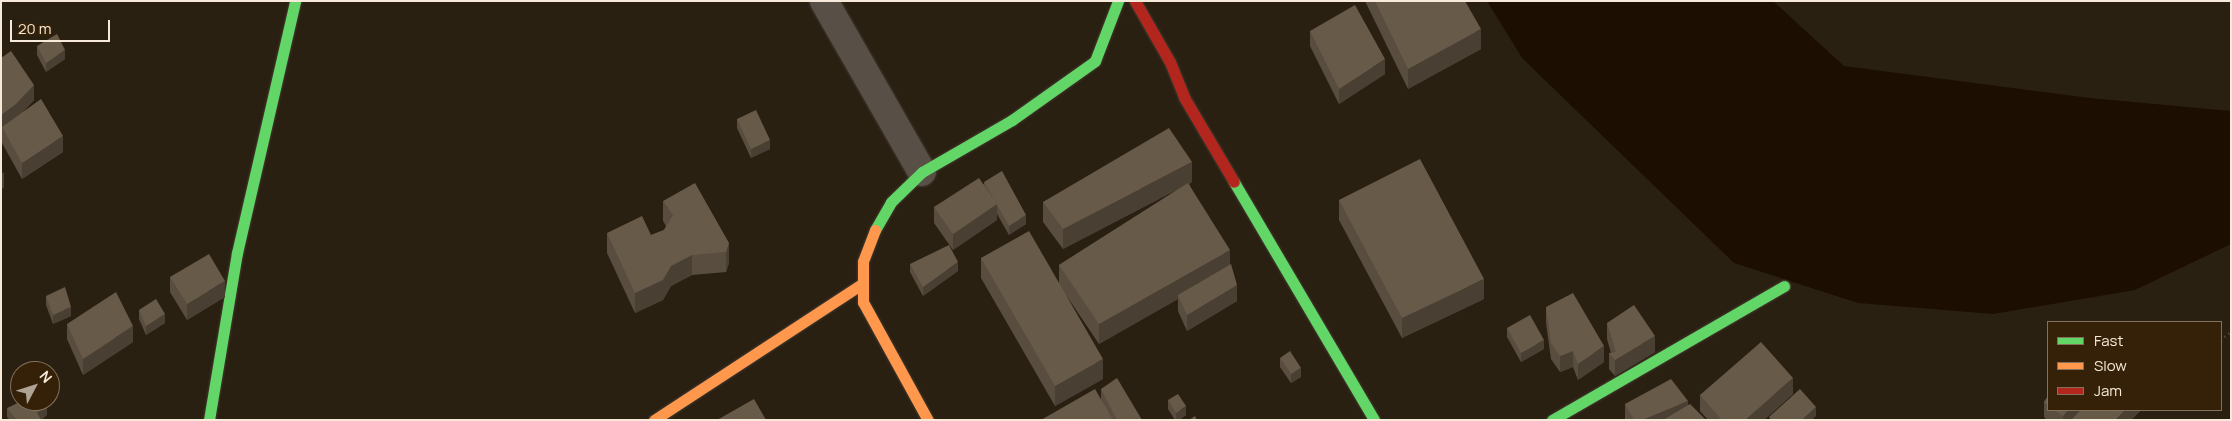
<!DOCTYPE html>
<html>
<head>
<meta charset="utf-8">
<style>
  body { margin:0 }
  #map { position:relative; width:2232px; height:421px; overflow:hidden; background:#2a2012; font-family:Manrope,sans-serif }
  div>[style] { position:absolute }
  .water>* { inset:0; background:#1c0f02 }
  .path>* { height:3px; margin-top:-1.5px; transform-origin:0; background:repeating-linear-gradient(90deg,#5d564c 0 1px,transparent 0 5px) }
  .roads { filter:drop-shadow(0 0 1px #433b31) drop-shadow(0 0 1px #433b31) }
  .street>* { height:28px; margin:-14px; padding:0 14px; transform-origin:14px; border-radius:14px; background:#585047 }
  .fast>* { height:11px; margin:-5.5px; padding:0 5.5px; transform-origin:5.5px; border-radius:5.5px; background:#63d668 }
  .slow>* { height:11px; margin:-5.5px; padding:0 5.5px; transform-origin:5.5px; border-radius:5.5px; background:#ff974d }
  .jam>* { height:11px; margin:-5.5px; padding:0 5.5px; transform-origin:5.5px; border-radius:5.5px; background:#b3261e }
  .wall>* { inset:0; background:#594d3f }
  .shaded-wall>* { inset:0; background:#493f33 }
  .building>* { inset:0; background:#685a49 }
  span { translate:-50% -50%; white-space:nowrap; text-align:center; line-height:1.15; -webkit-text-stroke:5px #352107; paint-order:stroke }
  .frame { position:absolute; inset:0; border:2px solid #f7eadb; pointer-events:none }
  .legend { position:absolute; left:2047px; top:321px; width:175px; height:90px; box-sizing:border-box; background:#352107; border:1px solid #83715c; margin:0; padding:6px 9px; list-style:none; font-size:15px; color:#f7eadb }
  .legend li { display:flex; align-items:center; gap:10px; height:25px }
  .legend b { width:25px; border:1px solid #83715c }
  .north { position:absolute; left:10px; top:361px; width:50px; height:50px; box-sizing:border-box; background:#352107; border:1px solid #83715c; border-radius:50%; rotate:50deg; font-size:14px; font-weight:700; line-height:20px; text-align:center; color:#f7eadb }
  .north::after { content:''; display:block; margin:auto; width:18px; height:22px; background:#afa395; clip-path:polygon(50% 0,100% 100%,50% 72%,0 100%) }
  .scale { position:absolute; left:10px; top:20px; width:100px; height:22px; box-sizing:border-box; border:2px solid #f7eadb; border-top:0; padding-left:6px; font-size:15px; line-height:18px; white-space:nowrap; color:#f7eadb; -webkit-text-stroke:4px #352107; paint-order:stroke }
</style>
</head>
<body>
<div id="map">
  <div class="water">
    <i style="clip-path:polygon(1487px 1px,1773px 1px,1844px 66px,2090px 98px,2231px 111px,2231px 244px,2135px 290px,1993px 314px,1858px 303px,1734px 263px,1522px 58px)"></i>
  </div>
  <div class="path">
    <i style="left:2221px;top:340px;width:13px;rotate:-39deg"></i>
  </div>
  <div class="roads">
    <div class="street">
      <i style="left:824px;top:1px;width:197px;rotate:60.2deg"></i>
    </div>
    <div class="fast">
      <i style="left:1234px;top:182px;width:276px;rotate:59.5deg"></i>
      <i style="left:875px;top:230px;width:32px;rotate:-60deg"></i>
      <i style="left:891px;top:202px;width:43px;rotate:-44.1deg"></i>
      <i style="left:922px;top:172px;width:104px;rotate:-30deg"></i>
      <i style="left:1012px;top:120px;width:102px;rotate:-35.4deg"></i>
      <i style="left:1095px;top:61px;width:64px;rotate:-69deg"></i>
      <i style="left:209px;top:420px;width:169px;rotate:-80.5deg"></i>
      <i style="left:237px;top:253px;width:259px;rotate:-77deg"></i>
      <i style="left:1552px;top:420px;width:268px;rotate:-30deg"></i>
    </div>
    <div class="slow">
      <i style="left:875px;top:230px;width:34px;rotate:111deg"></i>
      <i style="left:863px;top:262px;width:40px;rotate:90deg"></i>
      <i style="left:863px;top:302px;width:135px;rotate:61.2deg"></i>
      <i style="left:654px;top:420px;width:249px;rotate:-33.2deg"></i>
    </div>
    <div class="jam">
      <i style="left:1135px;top:1px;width:70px;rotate:60.2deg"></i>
      <i style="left:1170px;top:62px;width:40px;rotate:68deg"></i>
      <i style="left:1185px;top:99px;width:96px;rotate:59.4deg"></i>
    </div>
  </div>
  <div class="wall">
    <i style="clip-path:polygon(1365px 1px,1465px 1px,1481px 49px,1408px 89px)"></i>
    <i style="clip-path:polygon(1310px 31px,1385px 74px,1339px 104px,1310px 46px)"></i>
    <i style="clip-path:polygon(37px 46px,65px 59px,46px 72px,37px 55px)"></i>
    <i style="clip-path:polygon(1px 58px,34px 100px,23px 112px,63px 152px,22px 179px,2px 143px)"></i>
    <i style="clip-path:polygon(737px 119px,770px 149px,751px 158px,737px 128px)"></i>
    <i style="clip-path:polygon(984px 182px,1026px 224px,1009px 235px,997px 214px,997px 220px,953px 250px,934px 223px,934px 207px,984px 184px)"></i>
    <i style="clip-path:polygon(1192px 182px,1189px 184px,1230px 265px,1237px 301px,1187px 331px,1178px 311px,1178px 299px,1099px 344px,1066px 295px,1103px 379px,1055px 406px,981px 278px,981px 258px,1059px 283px,1059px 265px,1180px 188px,1063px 249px,1043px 222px,1043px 202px)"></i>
    <i style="clip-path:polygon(1339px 200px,1484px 299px,1402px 338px,1339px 220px)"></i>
    <i style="clip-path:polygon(663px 201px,729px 243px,729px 263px,726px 272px,692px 275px,671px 286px,663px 300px,635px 313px,607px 253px,607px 233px,651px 235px,664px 230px,666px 226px,663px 221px)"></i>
    <i style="clip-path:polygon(910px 264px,958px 271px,923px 296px,910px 272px)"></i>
    <i style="clip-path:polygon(170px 277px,225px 297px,187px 320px,170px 292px)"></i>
    <i style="clip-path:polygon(46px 296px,71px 316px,53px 324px,46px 305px)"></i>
    <i style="clip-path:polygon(1546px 307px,1604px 362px,1578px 380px,1573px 367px,1560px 372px,1551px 359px,1546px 323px)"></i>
    <i style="clip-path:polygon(139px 310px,165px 323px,146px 335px,139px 319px)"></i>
    <i style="clip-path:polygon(1607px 323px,1655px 352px,1615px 376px,1609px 369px,1609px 353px,1611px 353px,1607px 339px)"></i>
    <i style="clip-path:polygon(67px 324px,133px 342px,83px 375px,67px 339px)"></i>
    <i style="clip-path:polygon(1507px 328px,1544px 349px,1521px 362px,1507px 337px)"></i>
    <i style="clip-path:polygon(1280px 358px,1301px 377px,1291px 383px,1280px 367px)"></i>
    <i style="clip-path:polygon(1101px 389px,1142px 420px,1041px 420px,1101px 399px)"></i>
    <i style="clip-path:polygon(1793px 394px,1764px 420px,1708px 420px,1700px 411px,1700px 395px)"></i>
    <i style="clip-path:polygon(2048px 396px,2048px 410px,2141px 410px,2131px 420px,2047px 420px,2044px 417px,2044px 402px)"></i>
    <i style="clip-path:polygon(1168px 400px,1186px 415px,1179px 420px,1175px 420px,1168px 409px)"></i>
    <i style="clip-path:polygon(1625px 404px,1688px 405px,1706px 420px,1625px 420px)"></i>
    <i style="clip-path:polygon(7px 408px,47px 415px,41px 420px,10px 420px,7px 417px)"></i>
  </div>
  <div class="shaded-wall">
    <i style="clip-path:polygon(1481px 29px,1481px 49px,1408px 89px,1408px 69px)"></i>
    <i style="clip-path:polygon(65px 50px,65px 59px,46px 72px,46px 63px)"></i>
    <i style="clip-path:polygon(1385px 59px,1385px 74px,1339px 104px,1339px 89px)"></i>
    <i style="clip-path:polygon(34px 85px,34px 100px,16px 119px,2px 127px,1px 131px,1px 115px)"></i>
    <i style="clip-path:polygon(63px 136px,63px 152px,22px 179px,22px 163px)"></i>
    <i style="clip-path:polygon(770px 140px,770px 149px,751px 158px,751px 149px)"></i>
    <i style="clip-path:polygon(1192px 162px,1192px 182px,1063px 249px,1063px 229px)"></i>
    <i style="clip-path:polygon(4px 172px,4px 188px,1px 189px,1px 174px)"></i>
    <i style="clip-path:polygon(997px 204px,997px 220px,953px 250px,953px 234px)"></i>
    <i style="clip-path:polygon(1026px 215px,1026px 224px,1009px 235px,1009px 226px)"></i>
    <i style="clip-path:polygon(729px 243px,729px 263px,726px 272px,726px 252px)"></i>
    <i style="clip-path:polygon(1230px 250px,1230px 270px,1178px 295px,1178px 299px,1099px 344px,1099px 324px)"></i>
    <i style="clip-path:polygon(692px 255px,692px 275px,671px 286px,663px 300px,635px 313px,635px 293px,671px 266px)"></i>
    <i style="clip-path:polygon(958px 262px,958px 271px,923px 296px,923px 287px)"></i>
    <i style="clip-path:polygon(1484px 279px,1484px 299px,1402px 338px,1402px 318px)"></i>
    <i style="clip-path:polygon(225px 281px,225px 297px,187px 320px,187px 304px)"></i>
    <i style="clip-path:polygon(1237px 285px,1237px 301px,1187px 331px,1187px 315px)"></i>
    <i style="clip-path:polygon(71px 307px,71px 316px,53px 324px,53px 315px)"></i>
    <i style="clip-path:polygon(165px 314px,165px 323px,146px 335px,146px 326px)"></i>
    <i style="clip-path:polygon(133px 326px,133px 342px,83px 375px,83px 359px)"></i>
    <i style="clip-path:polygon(1655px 336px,1655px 352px,1615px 376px,1615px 360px)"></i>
    <i style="clip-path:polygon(1544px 340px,1544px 349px,1521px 362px,1521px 353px)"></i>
    <i style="clip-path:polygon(1604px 346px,1604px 362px,1578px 380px,1578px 364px)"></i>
    <i style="clip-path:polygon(1573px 351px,1573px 367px,1560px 372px,1560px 356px)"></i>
    <i style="clip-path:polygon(1103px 359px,1103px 379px,1055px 406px,1055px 386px)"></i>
    <i style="clip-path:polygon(1301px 368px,1301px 377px,1291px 383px,1291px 374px)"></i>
    <i style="clip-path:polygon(1793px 378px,1793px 394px,1764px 420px,1745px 420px)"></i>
    <i style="clip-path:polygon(1688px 401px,1688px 417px,1680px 420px,1642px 420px)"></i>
    <i style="clip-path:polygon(47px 406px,47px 415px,41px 420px,37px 413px)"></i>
    <i style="clip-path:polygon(1186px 406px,1186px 415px,1179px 420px,1176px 420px,1176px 413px)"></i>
    <i style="clip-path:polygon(1816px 407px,1816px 416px,1812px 420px,1802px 420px)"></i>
    <i style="clip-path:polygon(2068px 410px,2080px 410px,2072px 420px,2063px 420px,2063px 416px)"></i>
    <i style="clip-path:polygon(2125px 410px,2141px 410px,2131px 420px,2115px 420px)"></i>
  </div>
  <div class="building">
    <i style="clip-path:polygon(1375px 1px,1465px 1px,1481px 29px,1408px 69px)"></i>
    <i style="clip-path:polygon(1355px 5px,1385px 59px,1339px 89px,1310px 31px)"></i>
    <i style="clip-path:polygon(57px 34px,65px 50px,46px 63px,37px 46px)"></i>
    <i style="clip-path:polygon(11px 51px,34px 85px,16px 104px,1px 115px,1px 58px)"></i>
    <i style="clip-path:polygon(41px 99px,63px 136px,22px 163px,2px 127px)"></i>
    <i style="clip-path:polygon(756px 110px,770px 140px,751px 149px,737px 119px)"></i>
    <i style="clip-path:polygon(1169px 128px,1192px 162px,1063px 229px,1043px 202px)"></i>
    <i style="clip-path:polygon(1420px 159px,1484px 279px,1402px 318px,1339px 200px)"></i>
    <i style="clip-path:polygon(1002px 171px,1026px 215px,1009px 226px,984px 182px)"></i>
    <i style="clip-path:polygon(979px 178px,997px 204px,953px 234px,934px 207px)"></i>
    <i style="clip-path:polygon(695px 183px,729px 243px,726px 252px,692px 255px,671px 266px,663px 280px,635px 293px,607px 233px,642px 216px,651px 235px,664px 230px,673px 215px,663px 201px)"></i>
    <i style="clip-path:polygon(1188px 183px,1230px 250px,1099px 324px,1059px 265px)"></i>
    <i style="clip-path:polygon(1029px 231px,1103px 359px,1055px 386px,981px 258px)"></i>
    <i style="clip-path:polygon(949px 245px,958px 262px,923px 287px,910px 264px)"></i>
    <i style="clip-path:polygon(209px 254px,225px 281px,187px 304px,170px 277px)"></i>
    <i style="clip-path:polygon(1231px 264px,1237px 285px,1187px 315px,1178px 295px)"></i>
    <i style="clip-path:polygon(65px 287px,71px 307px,53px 315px,46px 296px)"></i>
    <i style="clip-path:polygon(116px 292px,133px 326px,83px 359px,67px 324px)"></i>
    <i style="clip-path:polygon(1573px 293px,1604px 346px,1578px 364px,1573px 351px,1560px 356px,1551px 343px,1546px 307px)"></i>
    <i style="clip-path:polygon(156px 299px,165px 314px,146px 326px,139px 310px)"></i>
    <i style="clip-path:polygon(1634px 305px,1655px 336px,1615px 360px,1609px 353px,1616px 352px,1607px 323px)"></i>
    <i style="clip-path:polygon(1530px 315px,1544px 340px,1521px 353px,1507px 328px)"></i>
    <i style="clip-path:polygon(1761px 342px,1793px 378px,1745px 420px,1722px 420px,1700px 395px)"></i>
    <i style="clip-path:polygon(1290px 351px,1301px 368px,1291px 374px,1280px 358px)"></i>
    <i style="clip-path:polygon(1117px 378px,1142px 420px,1117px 420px,1101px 389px)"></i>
    <i style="clip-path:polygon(1671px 379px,1688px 401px,1642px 420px,1634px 420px,1625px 404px)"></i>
    <i style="clip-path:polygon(1095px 389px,1113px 420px,1041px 420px)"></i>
    <i style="clip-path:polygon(1800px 389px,1816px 407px,1802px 420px,1771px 420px,1769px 417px)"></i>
    <i style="clip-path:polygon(1178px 394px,1186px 406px,1176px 413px,1168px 400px)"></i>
    <i style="clip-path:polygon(2048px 396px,2048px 405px,2044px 402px)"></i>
    <i style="clip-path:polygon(754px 399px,766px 420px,717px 420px)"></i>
    <i style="clip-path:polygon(22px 401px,43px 401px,47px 406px,37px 413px,41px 420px,17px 420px,7px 408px)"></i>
    <i style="clip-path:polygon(1690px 404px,1706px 420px,1663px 420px)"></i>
    <i style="clip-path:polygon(2054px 410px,2068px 410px,2063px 416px)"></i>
    <i style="clip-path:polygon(2081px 410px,2125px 410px,2115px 420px,2071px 420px)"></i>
    <i style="clip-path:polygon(1195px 416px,1197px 420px,1189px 420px)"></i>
  </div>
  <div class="frame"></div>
  <ul class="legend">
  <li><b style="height:6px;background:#63d668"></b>Fast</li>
  <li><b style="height:6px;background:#ff974d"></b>Slow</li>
  <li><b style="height:6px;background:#b3261e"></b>Jam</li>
  </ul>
  <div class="north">N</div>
  <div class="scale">20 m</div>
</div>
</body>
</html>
